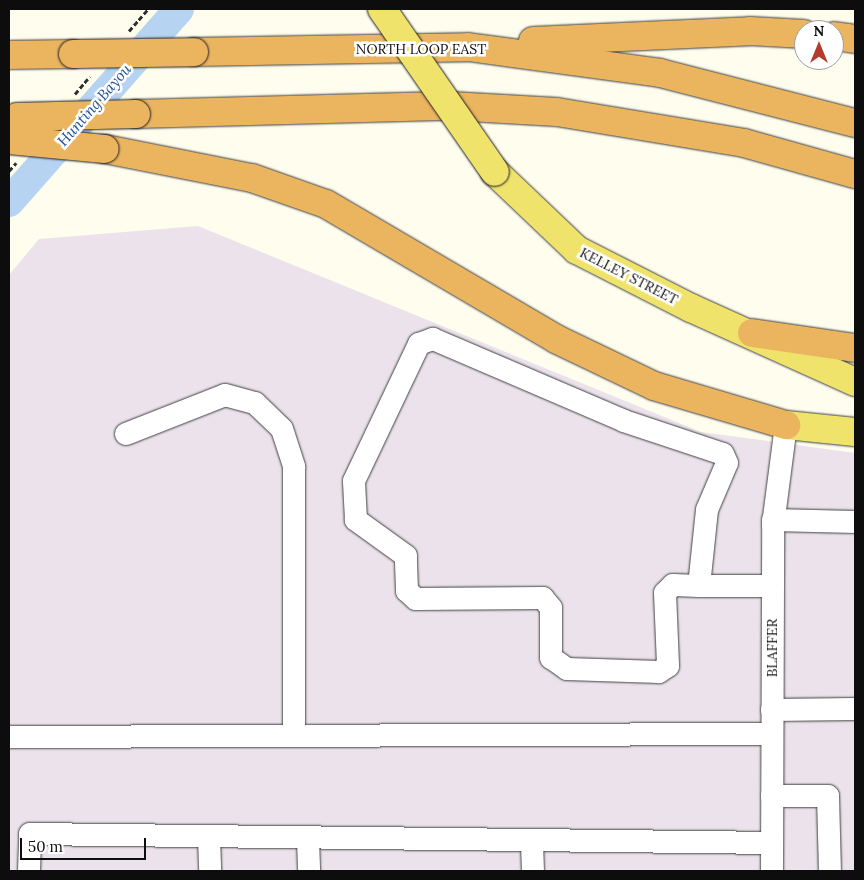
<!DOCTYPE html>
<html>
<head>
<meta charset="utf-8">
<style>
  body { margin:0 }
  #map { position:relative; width:864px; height:880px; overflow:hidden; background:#fefdee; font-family:Lora,serif }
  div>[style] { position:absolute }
  .industrial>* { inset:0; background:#ebe2eb }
  .river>* { height:30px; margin:-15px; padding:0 15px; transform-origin:15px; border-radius:15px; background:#b6d3f2 }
  .path>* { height:3px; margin-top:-1.5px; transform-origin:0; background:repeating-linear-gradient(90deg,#2f2f2f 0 5px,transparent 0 7.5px) }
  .roads { filter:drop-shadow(0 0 1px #404040) drop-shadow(0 0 1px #404040) }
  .minor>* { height:22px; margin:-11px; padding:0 11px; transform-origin:11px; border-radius:11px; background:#fff }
  .major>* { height:28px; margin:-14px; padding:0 14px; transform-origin:14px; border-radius:14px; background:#f0e36c }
  .highway>* { height:28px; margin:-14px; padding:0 14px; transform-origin:14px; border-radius:14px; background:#ebb45f }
  .bridges { filter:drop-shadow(0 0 1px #1e1e1e) drop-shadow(0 0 1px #1e1e1e) }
  .major-bridge>* { height:28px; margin:-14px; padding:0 14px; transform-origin:14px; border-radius:14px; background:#f0e36c }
  .highway-bridge>* { height:28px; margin:-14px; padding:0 14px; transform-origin:14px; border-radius:14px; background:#ebb45f }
  span { translate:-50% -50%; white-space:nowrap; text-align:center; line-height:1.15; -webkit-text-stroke:5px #fff; paint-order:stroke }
  .street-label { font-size:14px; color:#0d0d0d }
  .water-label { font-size:15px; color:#1e5097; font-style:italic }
  .frame { position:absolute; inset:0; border:10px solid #0d0d0d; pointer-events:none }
  .north { position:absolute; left:794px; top:20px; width:50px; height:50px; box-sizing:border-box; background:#fff; border:1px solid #9e9e9e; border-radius:50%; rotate:0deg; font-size:14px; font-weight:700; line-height:20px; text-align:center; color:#0d0d0d }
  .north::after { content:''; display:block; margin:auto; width:18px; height:22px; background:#b43b2e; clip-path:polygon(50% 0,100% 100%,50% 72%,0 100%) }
  .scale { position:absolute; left:20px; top:838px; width:126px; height:22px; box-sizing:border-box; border:2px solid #0d0d0d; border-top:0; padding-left:6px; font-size:15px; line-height:18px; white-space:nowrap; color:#0d0d0d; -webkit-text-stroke:4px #fff; paint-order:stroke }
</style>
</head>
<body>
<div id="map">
  <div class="industrial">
    <i style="clip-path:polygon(198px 226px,701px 432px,855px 453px,855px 871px,9px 871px,9px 275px,39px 239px)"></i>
  </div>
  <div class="river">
    <i style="left:9px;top:202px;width:257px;rotate:-48.6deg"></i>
  </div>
  <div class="path">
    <i style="left:129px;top:31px;width:29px;rotate:-49deg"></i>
    <i style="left:75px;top:94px;width:23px;rotate:-50deg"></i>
    <i style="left:9px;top:171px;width:11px;rotate:-49deg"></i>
  </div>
  <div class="roads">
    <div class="minor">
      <i style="left:126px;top:434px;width:106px;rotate:-21.5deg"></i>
      <i style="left:225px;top:395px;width:31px;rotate:15deg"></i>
      <i style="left:255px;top:403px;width:37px;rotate:44deg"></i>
      <i style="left:282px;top:429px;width:40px;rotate:72deg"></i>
      <i style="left:294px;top:467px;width:269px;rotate:90deg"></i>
      <i style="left:773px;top:520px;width:82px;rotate:1.4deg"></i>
      <i style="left:699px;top:586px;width:26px;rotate:-178deg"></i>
      <i style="left:673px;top:585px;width:11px;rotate:135deg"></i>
      <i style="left:665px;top:593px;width:73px;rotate:87.6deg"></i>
      <i style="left:668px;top:666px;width:11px;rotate:146deg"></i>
      <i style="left:659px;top:672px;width:92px;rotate:-178.1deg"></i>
      <i style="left:567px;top:669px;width:19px;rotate:-145deg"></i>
      <i style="left:551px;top:658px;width:50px;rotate:-90deg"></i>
      <i style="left:551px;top:608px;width:13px;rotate:-129deg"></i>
      <i style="left:543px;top:598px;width:127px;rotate:179.5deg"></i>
      <i style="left:416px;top:599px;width:12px;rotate:-138deg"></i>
      <i style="left:407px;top:591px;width:35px;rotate:-92deg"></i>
      <i style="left:406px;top:556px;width:62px;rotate:-144.2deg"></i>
      <i style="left:356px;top:520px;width:39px;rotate:-93deg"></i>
      <i style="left:354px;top:481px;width:152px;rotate:-64.6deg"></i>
      <i style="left:419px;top:344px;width:15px;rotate:-20deg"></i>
      <i style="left:433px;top:339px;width:208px;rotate:23.2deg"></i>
      <i style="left:624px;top:421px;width:104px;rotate:18.4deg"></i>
      <i style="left:723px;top:454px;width:10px;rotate:66deg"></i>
      <i style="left:727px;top:463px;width:51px;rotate:113.1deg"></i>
      <i style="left:707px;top:510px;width:76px;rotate:96deg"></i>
      <i style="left:699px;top:586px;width:74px"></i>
      <i style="left:772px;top:710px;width:83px;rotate:-0.7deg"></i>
      <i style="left:9px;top:737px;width:763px;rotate:-0.23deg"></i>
      <i style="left:772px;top:796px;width:56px"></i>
      <i style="left:828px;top:796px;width:75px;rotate:88.5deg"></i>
      <i style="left:209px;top:837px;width:34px;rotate:88deg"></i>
      <i style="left:308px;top:839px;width:32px;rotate:88deg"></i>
      <i style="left:532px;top:843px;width:28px;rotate:88deg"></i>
      <i style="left:29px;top:871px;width:37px;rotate:-88deg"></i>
      <i style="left:30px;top:834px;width:742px;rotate:0.69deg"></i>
      <i style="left:772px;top:871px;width:346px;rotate:-89.8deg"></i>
      <i style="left:773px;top:525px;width:101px;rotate:-82.6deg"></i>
    </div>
    <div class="major">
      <i style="left:495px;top:172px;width:113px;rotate:43.6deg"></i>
      <i style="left:577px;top:250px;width:128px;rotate:27deg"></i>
      <i style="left:691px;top:308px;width:180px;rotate:24.3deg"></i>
      <i style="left:786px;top:425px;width:69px;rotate:5.8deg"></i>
    </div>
    <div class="highway">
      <i style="left:834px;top:36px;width:21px;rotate:8deg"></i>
      <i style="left:533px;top:41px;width:217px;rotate:-2.6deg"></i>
      <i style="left:750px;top:31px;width:54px;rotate:3.2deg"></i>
      <i style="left:194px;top:52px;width:274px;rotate:-1deg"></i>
      <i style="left:468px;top:47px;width:194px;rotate:7.7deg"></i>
      <i style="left:660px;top:73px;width:201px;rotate:14.4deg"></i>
      <i style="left:9px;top:55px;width:64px;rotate:-0.9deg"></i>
      <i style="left:136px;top:114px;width:315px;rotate:-1.5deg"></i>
      <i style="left:451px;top:106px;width:106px;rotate:3.2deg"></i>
      <i style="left:557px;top:112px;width:190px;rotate:9.4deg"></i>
      <i style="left:744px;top:143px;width:115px;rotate:15.6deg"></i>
      <i style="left:105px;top:149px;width:150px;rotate:11.2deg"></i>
      <i style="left:252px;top:178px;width:78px;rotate:19.4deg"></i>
      <i style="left:326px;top:204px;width:267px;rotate:30.4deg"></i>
      <i style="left:556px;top:339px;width:109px;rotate:25.6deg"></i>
      <i style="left:654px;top:386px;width:138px;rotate:16.5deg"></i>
      <i style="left:752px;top:333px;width:104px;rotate:8.3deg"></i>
    </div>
  </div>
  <div class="bridges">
    <div class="major-bridge">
      <i style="left:382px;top:9px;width:198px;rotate:55.3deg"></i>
    </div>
    <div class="highway-bridge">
      <i style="left:73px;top:54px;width:121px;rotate:-0.9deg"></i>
      <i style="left:17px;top:117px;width:119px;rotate:-1.4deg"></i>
      <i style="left:9px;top:140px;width:96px;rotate:5.4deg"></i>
    </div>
  </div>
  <div class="street-label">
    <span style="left:421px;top:49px">NORTH LOOP EAST</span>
    <span style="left:629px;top:276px;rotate:27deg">KELLEY STREET</span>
    <span style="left:772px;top:648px;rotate:-90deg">BLAFFER</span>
  </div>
  <div class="water-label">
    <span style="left:94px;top:105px;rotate:-49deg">Hunting Bayou</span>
  </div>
  <div class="frame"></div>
  <div class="north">N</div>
  <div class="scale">50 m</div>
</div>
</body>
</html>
